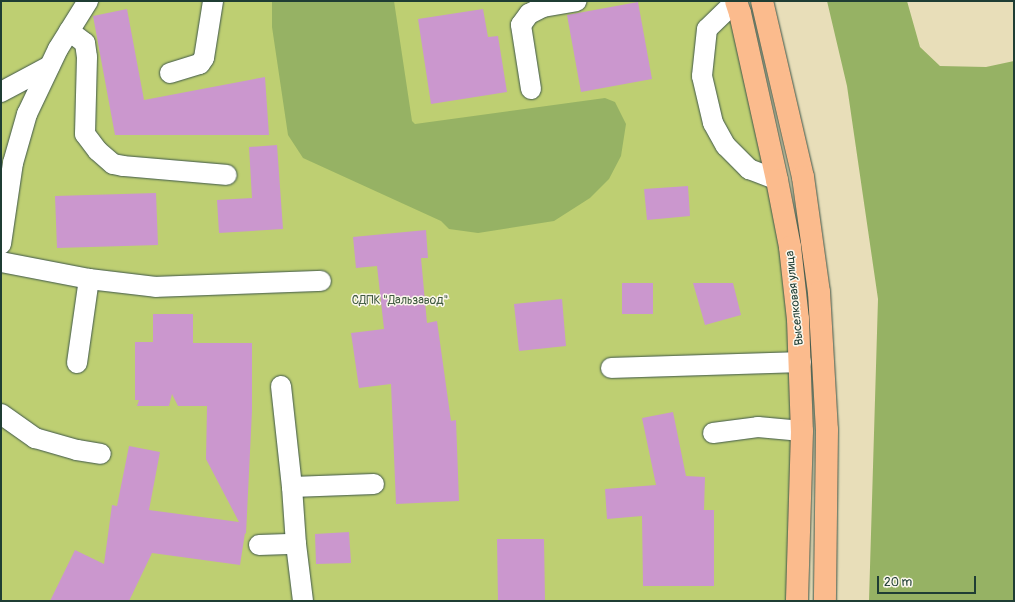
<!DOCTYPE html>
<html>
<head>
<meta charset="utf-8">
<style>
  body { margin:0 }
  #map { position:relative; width:1015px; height:602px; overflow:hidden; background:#e8deb9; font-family:Pangolin,sans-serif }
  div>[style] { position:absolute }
  .green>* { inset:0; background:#becf72 }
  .forest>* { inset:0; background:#96b264 }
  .building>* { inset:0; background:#cb97ce }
  .roads { filter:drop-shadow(0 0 1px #3d5548) drop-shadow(0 0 1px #3d5548) }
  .service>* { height:20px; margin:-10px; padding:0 10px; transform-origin:10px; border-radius:10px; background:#fff }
  .primary>* { height:22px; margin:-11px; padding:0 11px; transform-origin:11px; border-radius:11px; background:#fbbb8d }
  span { translate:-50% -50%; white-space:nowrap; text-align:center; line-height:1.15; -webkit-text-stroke:3px #fbf7ec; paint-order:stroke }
  .street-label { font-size:12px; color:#1f3d34 }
  .park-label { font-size:12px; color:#3f5a40 }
  .frame { position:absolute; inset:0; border:2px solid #1f3d34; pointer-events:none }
  .scale { position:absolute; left:877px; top:576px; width:99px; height:18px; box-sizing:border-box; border:2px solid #1f3d34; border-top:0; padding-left:5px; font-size:12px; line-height:14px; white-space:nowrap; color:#1f3d34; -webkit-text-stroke:3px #fbf7ec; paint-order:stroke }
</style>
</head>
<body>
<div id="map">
  <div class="green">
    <i style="clip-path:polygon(1px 1px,735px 1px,786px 247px,799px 393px,794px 601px,1px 601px)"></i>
  </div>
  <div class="forest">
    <i style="clip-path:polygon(272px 1px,394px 1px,412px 121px,415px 124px,605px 98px,615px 102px,626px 124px,621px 156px,609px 179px,590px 198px,554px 221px,478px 233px,449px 229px,441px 221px,303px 158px,288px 135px,272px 27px)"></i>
    <i style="clip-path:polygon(827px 1px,907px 1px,920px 47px,940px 66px,986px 67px,1014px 61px,1014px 601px,869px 601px,878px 299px,847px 86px)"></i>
  </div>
  <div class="building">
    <i style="clip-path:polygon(638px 2px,652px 79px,581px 92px,567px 15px)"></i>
    <i style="clip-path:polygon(127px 9px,144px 100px,265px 77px,269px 135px,115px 135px,93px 16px)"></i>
    <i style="clip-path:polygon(483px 9px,488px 37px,498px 36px,507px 92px,431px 104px,418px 19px)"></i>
    <i style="clip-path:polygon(277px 145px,283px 229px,219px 233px,217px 200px,252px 198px,249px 147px)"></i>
    <i style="clip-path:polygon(688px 186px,690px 216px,647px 220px,644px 189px)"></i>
    <i style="clip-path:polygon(156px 193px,158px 245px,57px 248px,55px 196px)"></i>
    <i style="clip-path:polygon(426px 230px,428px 258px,421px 258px,427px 323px,437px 321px,451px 421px,456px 420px,459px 501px,396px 504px,391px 384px,359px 388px,351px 333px,384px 329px,377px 266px,356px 268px,353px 237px)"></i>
    <i style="clip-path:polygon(622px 283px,653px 283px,653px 314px,622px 314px)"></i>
    <i style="clip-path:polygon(693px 283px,733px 283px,741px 315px,705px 325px)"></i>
    <i style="clip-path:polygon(562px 299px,566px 346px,519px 351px,514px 304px)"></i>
    <i style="clip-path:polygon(153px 314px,193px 314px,193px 343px,252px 343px,252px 411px,246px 534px,245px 533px,240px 565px,152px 553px,129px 601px,50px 601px,75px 550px,104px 564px,112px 505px,117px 506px,129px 446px,160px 452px,149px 510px,239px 522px,206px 459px,207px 406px,178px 406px,172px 394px,169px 406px,137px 406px,139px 400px,135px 400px,135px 342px,153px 342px)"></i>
    <i style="clip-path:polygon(673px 412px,686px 476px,705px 477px,704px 510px,714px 510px,714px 586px,643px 586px,642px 516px,607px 519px,605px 489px,656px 485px,642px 418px)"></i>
    <i style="clip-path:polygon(349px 532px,351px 563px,316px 564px,315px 534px)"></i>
    <i style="clip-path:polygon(497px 539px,544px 539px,545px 601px,498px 601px)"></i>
  </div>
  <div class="roads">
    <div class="service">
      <i style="left:735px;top:2px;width:39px;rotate:136deg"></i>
      <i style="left:707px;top:29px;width:47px;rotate:96.1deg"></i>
      <i style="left:702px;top:76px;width:48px;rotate:76.8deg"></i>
      <i style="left:713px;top:123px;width:26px;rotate:61deg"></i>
      <i style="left:726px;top:146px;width:33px;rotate:45deg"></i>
      <i style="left:749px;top:169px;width:30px;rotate:21deg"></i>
      <i style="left:69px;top:31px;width:20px;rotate:37deg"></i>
      <i style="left:85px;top:43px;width:14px;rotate:82deg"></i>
      <i style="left:87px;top:57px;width:77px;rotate:91.5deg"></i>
      <i style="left:85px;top:134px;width:21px;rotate:53deg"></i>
      <i style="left:98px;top:151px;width:20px;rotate:41deg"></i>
      <i style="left:113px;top:164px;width:10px;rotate:11deg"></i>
      <i style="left:123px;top:166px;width:104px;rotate:4.9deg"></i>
      <i style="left:170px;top:73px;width:31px;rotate:-17deg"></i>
      <i style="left:200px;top:64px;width:7px;rotate:-56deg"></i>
      <i style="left:204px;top:58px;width:58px;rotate:-81deg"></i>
      <i style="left:531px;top:89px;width:65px;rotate:-98.9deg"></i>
      <i style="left:521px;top:25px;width:14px;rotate:-54deg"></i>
      <i style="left:529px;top:14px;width:16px;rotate:-27deg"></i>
      <i style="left:543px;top:7px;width:34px;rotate:-10deg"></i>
      <i style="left:1px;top:92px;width:55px;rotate:-28deg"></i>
      <i style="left:1px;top:244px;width:82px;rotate:-81.6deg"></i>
      <i style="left:13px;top:163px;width:51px;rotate:-74.1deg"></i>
      <i style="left:27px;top:114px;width:72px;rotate:-64.5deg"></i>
      <i style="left:58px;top:49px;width:57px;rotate:-58deg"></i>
      <i style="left:1px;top:262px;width:90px;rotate:10.9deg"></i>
      <i style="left:89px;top:279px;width:67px;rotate:6.8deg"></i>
      <i style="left:156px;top:287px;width:165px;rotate:-2.1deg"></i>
      <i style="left:77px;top:363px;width:85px;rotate:-81.9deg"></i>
      <i style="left:611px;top:368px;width:190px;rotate:-1.8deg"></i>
      <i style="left:281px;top:386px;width:102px;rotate:83.8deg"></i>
      <i style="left:292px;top:487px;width:57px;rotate:86deg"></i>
      <i style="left:296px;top:544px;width:57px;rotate:83deg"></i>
      <i style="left:1px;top:414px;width:42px;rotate:35.2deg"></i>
      <i style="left:35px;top:438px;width:44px;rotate:15.9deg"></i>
      <i style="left:77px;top:450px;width:24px;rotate:9deg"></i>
      <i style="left:713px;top:433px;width:45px;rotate:-7.6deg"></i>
      <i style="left:758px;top:427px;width:44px;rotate:5.2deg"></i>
      <i style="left:292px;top:487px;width:82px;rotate:-2.1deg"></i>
      <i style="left:259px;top:545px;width:37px;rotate:-2deg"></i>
    </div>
    <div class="primary">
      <i style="left:736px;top:1px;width:13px;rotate:72deg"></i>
      <i style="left:740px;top:13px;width:171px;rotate:77.5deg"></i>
      <i style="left:777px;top:180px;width:68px;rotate:79deg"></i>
      <i style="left:790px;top:247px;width:72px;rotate:83.7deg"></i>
      <i style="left:798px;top:319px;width:112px;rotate:88deg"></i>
      <i style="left:802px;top:431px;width:170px;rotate:91.7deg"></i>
      <i style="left:762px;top:1px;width:181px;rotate:76.9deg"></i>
      <i style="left:803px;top:177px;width:116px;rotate:82.1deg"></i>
      <i style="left:819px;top:292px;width:138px;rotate:86.7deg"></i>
      <i style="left:827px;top:430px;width:171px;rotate:90.7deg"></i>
    </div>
  </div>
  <div class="street-label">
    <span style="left:795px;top:298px;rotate:-96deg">Выселковая улица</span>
  </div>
  <div class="park-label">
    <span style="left:400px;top:301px">СДПК "Дальзавод"</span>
  </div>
  <div class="frame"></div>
  <div class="scale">20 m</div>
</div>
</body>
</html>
